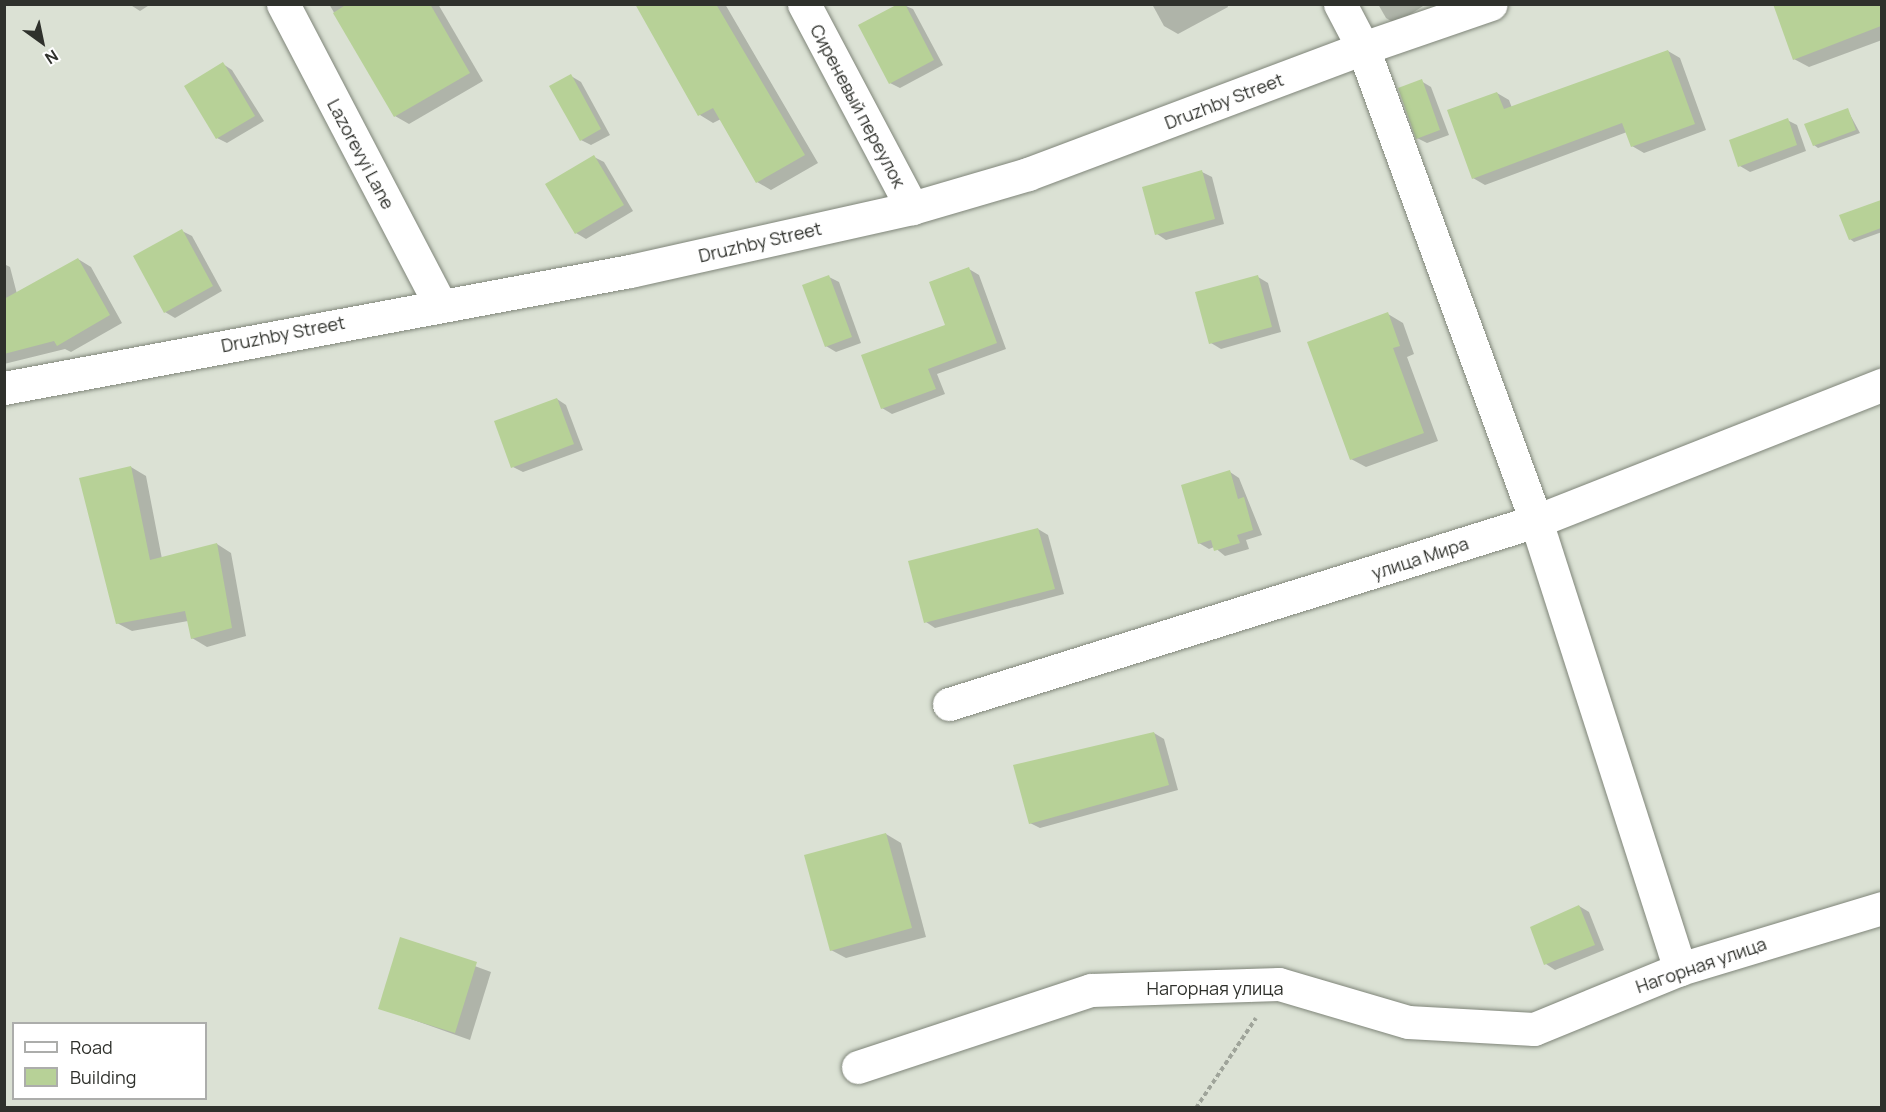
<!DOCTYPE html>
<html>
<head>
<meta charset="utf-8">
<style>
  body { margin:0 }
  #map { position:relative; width:1886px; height:1112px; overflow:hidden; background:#dbe1d4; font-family:Manrope,sans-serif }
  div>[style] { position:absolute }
  .shadow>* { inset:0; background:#0003 }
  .building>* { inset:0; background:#b7d197 }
  .path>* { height:4px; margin-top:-2px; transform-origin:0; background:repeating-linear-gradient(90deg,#9fa49a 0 4.5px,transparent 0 7.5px) }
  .roads { filter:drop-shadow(0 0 2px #7f8579) drop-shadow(0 0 2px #7f8579) }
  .minor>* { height:33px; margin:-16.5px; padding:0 16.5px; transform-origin:16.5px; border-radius:16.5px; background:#fff }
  span { translate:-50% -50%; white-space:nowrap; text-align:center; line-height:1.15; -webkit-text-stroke:6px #fff; paint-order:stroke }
  .street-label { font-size:18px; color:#2f312c }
  .frame { position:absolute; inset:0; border:6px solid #2f312c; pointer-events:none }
  .legend { position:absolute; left:12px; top:1022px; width:195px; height:78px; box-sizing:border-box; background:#fff; border:2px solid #acadab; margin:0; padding:8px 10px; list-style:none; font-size:18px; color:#2f312c }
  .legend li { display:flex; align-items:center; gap:12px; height:30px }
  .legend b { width:30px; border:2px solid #acadab }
  .north { position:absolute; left:12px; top:12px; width:60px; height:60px; -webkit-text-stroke:4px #fff; paint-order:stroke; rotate:147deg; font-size:16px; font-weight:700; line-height:24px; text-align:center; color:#2f312c }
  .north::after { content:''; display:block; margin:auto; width:21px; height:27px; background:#2f312c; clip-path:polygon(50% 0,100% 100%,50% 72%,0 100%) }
</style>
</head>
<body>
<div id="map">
  <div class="shadow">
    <i style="clip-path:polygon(129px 4px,151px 4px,140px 11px)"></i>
    <i style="clip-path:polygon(329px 4px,438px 4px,483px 81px,409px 124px,395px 116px)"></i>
    <i style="clip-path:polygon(637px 4px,725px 4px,818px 163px,771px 190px,757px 182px,721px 119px,713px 123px,700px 115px)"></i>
    <i style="clip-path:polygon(901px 4px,913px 9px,943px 65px,900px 88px,890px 83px)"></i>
    <i style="clip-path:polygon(1152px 4px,1227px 4px,1228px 7px,1178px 34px,1164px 26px)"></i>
    <i style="clip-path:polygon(1378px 4px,1426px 4px,1396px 24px,1386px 18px)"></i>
    <i style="clip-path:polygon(1774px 4px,1882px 4px,1882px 40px,1809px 67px,1794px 59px)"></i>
    <i style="clip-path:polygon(1668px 51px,1680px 58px,1706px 130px,1644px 153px,1632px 146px,1627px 132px,1485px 185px,1473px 178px,1497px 93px,1509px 100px,1512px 108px)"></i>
    <i style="clip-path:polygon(223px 64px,232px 70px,264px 121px,227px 143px,217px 138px)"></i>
    <i style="clip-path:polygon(571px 76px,581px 82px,610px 135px,591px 145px,581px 140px)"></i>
    <i style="clip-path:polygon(1421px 81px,1431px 87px,1449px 135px,1427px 143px,1417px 138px)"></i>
    <i style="clip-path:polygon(1847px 109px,1860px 133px,1818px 148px,1814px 145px)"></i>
    <i style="clip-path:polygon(1787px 120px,1797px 125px,1806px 151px,1750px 172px,1740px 166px,1730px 141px)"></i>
    <i style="clip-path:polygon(594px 157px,604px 162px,633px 211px,586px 239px,576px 233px)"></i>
    <i style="clip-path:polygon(1202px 172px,1212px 177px,1224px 224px,1166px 240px,1157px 234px)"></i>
    <i style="clip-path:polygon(1877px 207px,1882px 232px,1854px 242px,1850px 239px)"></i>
    <i style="clip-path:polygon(182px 231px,192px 236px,222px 291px,175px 318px,165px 312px)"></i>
    <i style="clip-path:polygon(78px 259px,91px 267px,122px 323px,71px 352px,65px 349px,4px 364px,4px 264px,10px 267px,17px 294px)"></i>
    <i style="clip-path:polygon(969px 269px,979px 275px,1006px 349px,937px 374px,945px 394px,892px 414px,882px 408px,946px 326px)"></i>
    <i style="clip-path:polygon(829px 277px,839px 282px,861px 343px,836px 352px,826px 346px)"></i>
    <i style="clip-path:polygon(1258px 277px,1268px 283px,1281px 332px,1221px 349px,1211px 343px)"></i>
    <i style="clip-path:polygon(1388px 314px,1403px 323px,1414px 354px,1407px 357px,1438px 441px,1366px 467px,1351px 459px)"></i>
    <i style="clip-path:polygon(557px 399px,566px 405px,583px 450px,523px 472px,513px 467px)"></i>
    <i style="clip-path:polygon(131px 467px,146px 476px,162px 559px,217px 544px,231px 553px,246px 636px,207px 647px,192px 638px,188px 621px,132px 631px,117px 623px)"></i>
    <i style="clip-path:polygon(1230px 472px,1239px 478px,1262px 535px,1246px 540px,1249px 549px,1225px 556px,1214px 547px,1209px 549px,1199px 543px)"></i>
    <i style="clip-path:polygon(1038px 529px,1048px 535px,1064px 594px,935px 628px,926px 622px)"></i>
    <i style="clip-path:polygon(1154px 733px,1164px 739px,1178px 790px,1040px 828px,1030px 823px,1015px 766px)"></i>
    <i style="clip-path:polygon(886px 834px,901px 843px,926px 937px,846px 958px,831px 950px)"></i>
    <i style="clip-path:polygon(1579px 906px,1589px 912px,1604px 950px,1555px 970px,1546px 964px,1532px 928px)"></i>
    <i style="clip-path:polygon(401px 939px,491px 972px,470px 1040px,380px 1008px)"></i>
  </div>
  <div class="building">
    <i style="clip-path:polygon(347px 4px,430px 4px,470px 73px,394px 117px,333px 13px)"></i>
    <i style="clip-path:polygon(635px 4px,716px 4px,805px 155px,756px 183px,713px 108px,698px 116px)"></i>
    <i style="clip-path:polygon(898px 4px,905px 4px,934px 60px,889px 84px,858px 25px)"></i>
    <i style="clip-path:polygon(1773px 4px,1881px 4px,1881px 26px,1793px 60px)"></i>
    <i style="clip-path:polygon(1668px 50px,1695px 124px,1631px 147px,1622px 123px,1472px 179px,1447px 110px,1497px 92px,1504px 109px)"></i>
    <i style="clip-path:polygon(223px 62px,255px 116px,216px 139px,184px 86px)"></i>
    <i style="clip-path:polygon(571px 74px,601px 129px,580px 141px,549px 86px)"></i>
    <i style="clip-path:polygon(1422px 79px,1440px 130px,1416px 139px,1398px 88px)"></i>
    <i style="clip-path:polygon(1848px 108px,1856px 130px,1813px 146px,1804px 124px)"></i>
    <i style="clip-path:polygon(1788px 118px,1797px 145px,1738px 167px,1729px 140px)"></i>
    <i style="clip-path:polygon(594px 155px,624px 205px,575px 234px,545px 184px)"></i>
    <i style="clip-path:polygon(1202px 170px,1215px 219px,1155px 235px,1142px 187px)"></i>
    <i style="clip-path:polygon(1881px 200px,1881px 228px,1849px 240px,1839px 215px)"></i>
    <i style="clip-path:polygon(182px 229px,213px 286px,164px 313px,133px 256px)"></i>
    <i style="clip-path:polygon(78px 258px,110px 315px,57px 346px,54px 341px,4px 354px,4px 299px)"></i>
    <i style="clip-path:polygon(969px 267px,997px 343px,928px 369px,936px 389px,881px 409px,861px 355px,945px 325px,929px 282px)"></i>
    <i style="clip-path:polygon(829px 275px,852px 337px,825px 347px,802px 285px)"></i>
    <i style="clip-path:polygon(1258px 275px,1272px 327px,1209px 344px,1195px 292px)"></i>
    <i style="clip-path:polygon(1388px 312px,1400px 346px,1393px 348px,1424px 433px,1350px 460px,1307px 342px)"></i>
    <i style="clip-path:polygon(557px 398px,574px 444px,511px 468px,494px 421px)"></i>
    <i style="clip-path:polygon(131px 466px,150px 560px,217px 543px,232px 628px,191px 639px,185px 611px,116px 624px,79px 478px)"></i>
    <i style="clip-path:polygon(1230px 470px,1238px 499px,1244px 497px,1253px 530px,1237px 535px,1240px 543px,1214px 551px,1211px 540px,1198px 544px,1181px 485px)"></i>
    <i style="clip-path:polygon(1038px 528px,1055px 589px,924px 623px,908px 561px)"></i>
    <i style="clip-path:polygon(1154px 732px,1169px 785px,1029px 824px,1013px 765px)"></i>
    <i style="clip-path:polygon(886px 833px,912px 928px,830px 951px,804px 855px)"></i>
    <i style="clip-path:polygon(1579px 905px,1595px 945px,1544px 965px,1530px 927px)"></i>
    <i style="clip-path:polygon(400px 937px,477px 962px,455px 1033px,378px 1009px)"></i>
  </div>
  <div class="path">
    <i style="left:1196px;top:1108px;width:108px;rotate:-56.3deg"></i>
  </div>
  <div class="roads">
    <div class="minor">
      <i style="left:283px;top:4px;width:339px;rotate:62.4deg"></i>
      <i style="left:804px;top:4px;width:231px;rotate:62.1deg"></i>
      <i style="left:1340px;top:4px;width:50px;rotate:62.4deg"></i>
      <i style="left:1363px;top:48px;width:504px;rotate:69.91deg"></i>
      <i style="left:1536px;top:521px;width:471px;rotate:72.2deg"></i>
      <i style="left:4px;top:388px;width:637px;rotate:-10.59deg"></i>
      <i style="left:630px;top:271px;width:289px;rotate:-12.6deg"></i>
      <i style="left:912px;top:208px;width:121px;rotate:-16.3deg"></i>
      <i style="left:1028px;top:174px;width:358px;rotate:-20.6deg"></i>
      <i style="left:1363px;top:48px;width:135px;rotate:-19deg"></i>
      <i style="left:949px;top:704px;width:615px;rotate:-17.32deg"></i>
      <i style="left:1536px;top:521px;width:372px;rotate:-21.5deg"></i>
      <i style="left:858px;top:1067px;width:245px;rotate:-18.3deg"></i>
      <i style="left:1091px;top:990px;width:188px;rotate:-1.8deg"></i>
      <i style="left:1279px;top:984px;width:134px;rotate:16.4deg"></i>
      <i style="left:1408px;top:1022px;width:126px;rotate:3.2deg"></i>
      <i style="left:1534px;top:1029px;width:158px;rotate:-22.3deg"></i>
      <i style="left:1680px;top:969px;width:211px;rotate:-16.8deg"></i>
    </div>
  </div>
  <div class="street-label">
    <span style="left:1224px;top:101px;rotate:-21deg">Druzhby Street</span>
    <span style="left:858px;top:106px;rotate:62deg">Сиреневый переулок</span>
    <span style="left:361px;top:154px;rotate:62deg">Lazorevyi Lane</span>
    <span style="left:760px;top:242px;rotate:-13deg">Druzhby Street</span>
    <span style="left:283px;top:334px;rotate:-11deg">Druzhby Street</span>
    <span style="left:1420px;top:558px;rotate:-18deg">улица Мира</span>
    <span style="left:1701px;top:965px;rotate:-19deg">Нагорная улица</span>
    <span style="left:1215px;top:988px">Нагорная улица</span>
  </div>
  <div class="frame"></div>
  <ul class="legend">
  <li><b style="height:8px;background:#fff"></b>Road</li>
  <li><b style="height:16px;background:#b7d197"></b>Building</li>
  </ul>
  <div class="north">N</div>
</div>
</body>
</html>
